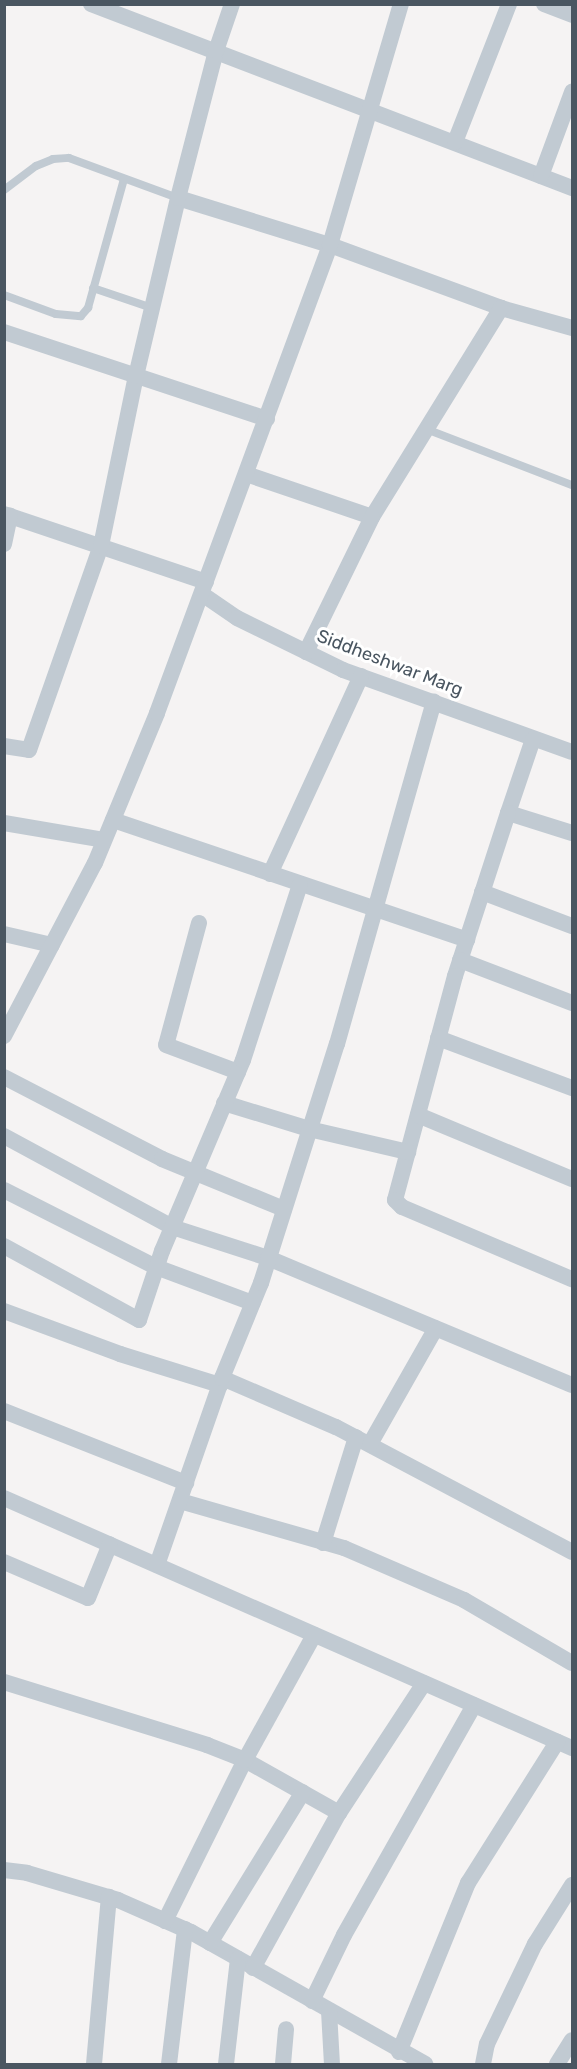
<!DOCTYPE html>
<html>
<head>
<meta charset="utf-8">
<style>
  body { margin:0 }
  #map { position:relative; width:577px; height:2069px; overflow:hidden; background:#f5f3f3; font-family:Rubik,sans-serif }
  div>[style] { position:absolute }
  .service>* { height:8px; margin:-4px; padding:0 4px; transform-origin:4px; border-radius:4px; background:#c1cad2 }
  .minor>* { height:16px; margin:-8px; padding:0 8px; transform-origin:8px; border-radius:8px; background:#c1cad2 }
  span { translate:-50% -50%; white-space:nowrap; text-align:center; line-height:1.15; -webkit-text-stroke:6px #fff; paint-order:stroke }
  .street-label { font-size:18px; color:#4a5661 }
  .frame { position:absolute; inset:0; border:6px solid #4a5661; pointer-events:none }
</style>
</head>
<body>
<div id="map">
  <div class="service">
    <i style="left:4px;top:190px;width:40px;rotate:-37deg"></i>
    <i style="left:36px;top:166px;width:18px;rotate:-22deg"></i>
    <i style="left:53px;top:159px;width:16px;rotate:-4deg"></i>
    <i style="left:69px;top:158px;width:116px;rotate:20.2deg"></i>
    <i style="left:93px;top:288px;width:62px;rotate:18.7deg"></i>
    <i style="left:4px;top:295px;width:55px;rotate:20.1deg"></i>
    <i style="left:56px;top:314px;width:25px;rotate:5deg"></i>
    <i style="left:81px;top:316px;width:11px;rotate:-49deg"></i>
    <i style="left:88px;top:308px;width:134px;rotate:-74.4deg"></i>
    <i style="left:426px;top:429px;width:156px;rotate:21deg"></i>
  </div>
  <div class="minor">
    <i style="left:91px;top:4px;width:515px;rotate:20.93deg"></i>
    <i style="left:544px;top:4px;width:30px;rotate:21deg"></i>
    <i style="left:455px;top:142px;width:148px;rotate:-68.6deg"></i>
    <i style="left:541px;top:176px;width:90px;rotate:-69.7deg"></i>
    <i style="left:178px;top:198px;width:159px;rotate:17.2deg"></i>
    <i style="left:330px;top:245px;width:182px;rotate:20.2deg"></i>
    <i style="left:501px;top:308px;width:74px;rotate:15.7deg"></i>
    <i style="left:4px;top:332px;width:277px;rotate:18.3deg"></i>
    <i style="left:246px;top:474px;width:133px;rotate:18.8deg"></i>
    <i style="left:372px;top:517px;width:246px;rotate:-58.3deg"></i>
    <i style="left:4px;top:514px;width:213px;rotate:18.6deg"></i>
    <i style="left:4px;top:544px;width:29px;rotate:-78deg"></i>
    <i style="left:202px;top:594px;width:42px;rotate:34.4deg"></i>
    <i style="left:237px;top:618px;width:118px;rotate:26.1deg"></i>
    <i style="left:343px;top:670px;width:243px;rotate:19.7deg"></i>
    <i style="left:306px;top:652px;width:150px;rotate:-63.9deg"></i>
    <i style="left:4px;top:746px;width:25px;rotate:9deg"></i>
    <i style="left:29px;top:750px;width:216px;rotate:-70.6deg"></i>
    <i style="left:101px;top:546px;width:174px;rotate:-78.4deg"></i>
    <i style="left:136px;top:376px;width:183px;rotate:-76.7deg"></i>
    <i style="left:178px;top:198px;width:152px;rotate:-75.5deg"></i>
    <i style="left:216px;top:51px;width:50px;rotate:-71.2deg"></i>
    <i style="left:508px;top:813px;width:78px;rotate:-71.3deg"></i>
    <i style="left:113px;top:820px;width:374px;rotate:18.7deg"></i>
    <i style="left:4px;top:823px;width:101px;rotate:9.6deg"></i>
    <i style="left:572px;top:833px;width:67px;rotate:-162.6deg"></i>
    <i style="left:508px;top:813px;width:171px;rotate:108deg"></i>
    <i style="left:455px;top:976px;width:232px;rotate:105deg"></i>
    <i style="left:395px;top:1200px;width:10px;rotate:45deg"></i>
    <i style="left:402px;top:1207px;width:185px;rotate:23deg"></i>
    <i style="left:270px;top:874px;width:218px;rotate:-65.3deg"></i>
    <i style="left:482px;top:892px;width:96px;rotate:20.7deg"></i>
    <i style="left:199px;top:923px;width:126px;rotate:105.1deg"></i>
    <i style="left:166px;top:1045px;width:77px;rotate:20.6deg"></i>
    <i style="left:4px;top:934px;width:49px;rotate:12.9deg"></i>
    <i style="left:460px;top:960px;width:120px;rotate:21deg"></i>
    <i style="left:4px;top:1036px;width:195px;rotate:-62.3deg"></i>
    <i style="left:95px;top:863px;width:162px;rotate:-67.5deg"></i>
    <i style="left:157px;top:713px;width:499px;rotate:-69.7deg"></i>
    <i style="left:330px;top:245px;width:251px;rotate:-73.6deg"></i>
    <i style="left:438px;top:1038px;width:143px;rotate:20.5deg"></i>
    <i style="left:4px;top:1077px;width:178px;rotate:27.4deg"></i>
    <i style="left:162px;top:1159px;width:132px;rotate:22.3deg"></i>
    <i style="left:224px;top:1103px;width:89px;rotate:17deg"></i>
    <i style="left:309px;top:1129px;width:102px;rotate:13.1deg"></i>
    <i style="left:418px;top:1115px;width:167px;rotate:22.6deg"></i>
    <i style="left:4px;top:1136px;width:191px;rotate:28.4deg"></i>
    <i style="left:172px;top:1227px;width:101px;rotate:17.9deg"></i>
    <i style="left:268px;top:1258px;width:329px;rotate:22.7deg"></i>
    <i style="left:4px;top:1190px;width:170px;rotate:26.9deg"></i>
    <i style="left:156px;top:1267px;width:103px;rotate:20.4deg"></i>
    <i style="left:4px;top:1246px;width:154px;rotate:28.7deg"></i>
    <i style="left:139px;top:1320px;width:73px;rotate:-71.6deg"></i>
    <i style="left:162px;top:1251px;width:207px;rotate:-67deg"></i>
    <i style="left:243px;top:1060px;width:184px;rotate:-72deg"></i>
    <i style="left:4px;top:1311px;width:124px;rotate:20.3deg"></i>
    <i style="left:120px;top:1354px;width:105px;rotate:17.2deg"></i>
    <i style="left:222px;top:1378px;width:124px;rotate:23.3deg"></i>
    <i style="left:336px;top:1427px;width:267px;rotate:27.9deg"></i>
    <i style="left:4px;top:1411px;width:196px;rotate:21.6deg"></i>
    <i style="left:370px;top:1444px;width:133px;rotate:-60.4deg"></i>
    <i style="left:4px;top:1498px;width:621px;rotate:23.76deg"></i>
    <i style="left:180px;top:1501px;width:171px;rotate:16deg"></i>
    <i style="left:344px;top:1548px;width:131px;rotate:23.4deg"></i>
    <i style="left:464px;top:1600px;width:125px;rotate:30.3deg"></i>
    <i style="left:323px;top:1543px;width:111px;rotate:-72.7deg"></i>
    <i style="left:4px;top:1562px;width:91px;rotate:23.2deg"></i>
    <i style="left:88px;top:1598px;width:58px;rotate:-67.8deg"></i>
    <i style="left:157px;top:1565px;width:198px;rotate:-70.8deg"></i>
    <i style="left:222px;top:1378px;width:103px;rotate:-67.7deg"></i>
    <i style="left:261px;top:1283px;width:251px;rotate:-72.4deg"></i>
    <i style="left:337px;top:1044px;width:356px;rotate:-74.2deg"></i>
    <i style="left:4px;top:1682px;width:213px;rotate:17.2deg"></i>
    <i style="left:207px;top:1745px;width:41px;rotate:21.5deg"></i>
    <i style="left:245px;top:1760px;width:108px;rotate:29.4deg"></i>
    <i style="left:4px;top:1870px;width:23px;rotate:7deg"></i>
    <i style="left:27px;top:1873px;width:95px;rotate:16.5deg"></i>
    <i style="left:118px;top:1900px;width:80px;rotate:23.7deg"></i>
    <i style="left:191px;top:1932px;width:269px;rotate:29.4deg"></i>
    <i style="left:165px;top:1921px;width:180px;rotate:-63.6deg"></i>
    <i style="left:245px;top:1760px;width:143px;rotate:-61.1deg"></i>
    <i style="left:210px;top:1943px;width:177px;rotate:-58.4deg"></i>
    <i style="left:253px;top:1968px;width:177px;rotate:-61deg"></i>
    <i style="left:339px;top:1813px;width:155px;rotate:-56.8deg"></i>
    <i style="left:312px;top:2001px;width:73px;rotate:-64.1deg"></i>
    <i style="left:344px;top:1935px;width:264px;rotate:-60.5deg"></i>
    <i style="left:329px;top:2011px;width:53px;rotate:86.8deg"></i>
    <i style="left:399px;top:2052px;width:183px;rotate:-67.8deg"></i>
    <i style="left:468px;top:1883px;width:167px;rotate:-57.7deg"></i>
    <i style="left:94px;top:2064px;width:168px;rotate:-84.9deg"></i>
    <i style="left:169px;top:2064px;width:136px;rotate:-83.2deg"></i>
    <i style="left:226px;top:2064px;width:106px;rotate:-83.5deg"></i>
    <i style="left:283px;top:2064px;width:35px;rotate:-85deg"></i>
    <i style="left:483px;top:2064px;width:20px;rotate:-79deg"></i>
    <i style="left:487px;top:2044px;width:111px;rotate:-64.4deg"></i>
    <i style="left:535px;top:1944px;width:70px;rotate:-57.9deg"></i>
    <i style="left:557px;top:2064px;width:28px;rotate:-58deg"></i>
  </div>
  <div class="street-label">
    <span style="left:390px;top:663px;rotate:21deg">Siddheshwar Marg</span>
  </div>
  <div class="frame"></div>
</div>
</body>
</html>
